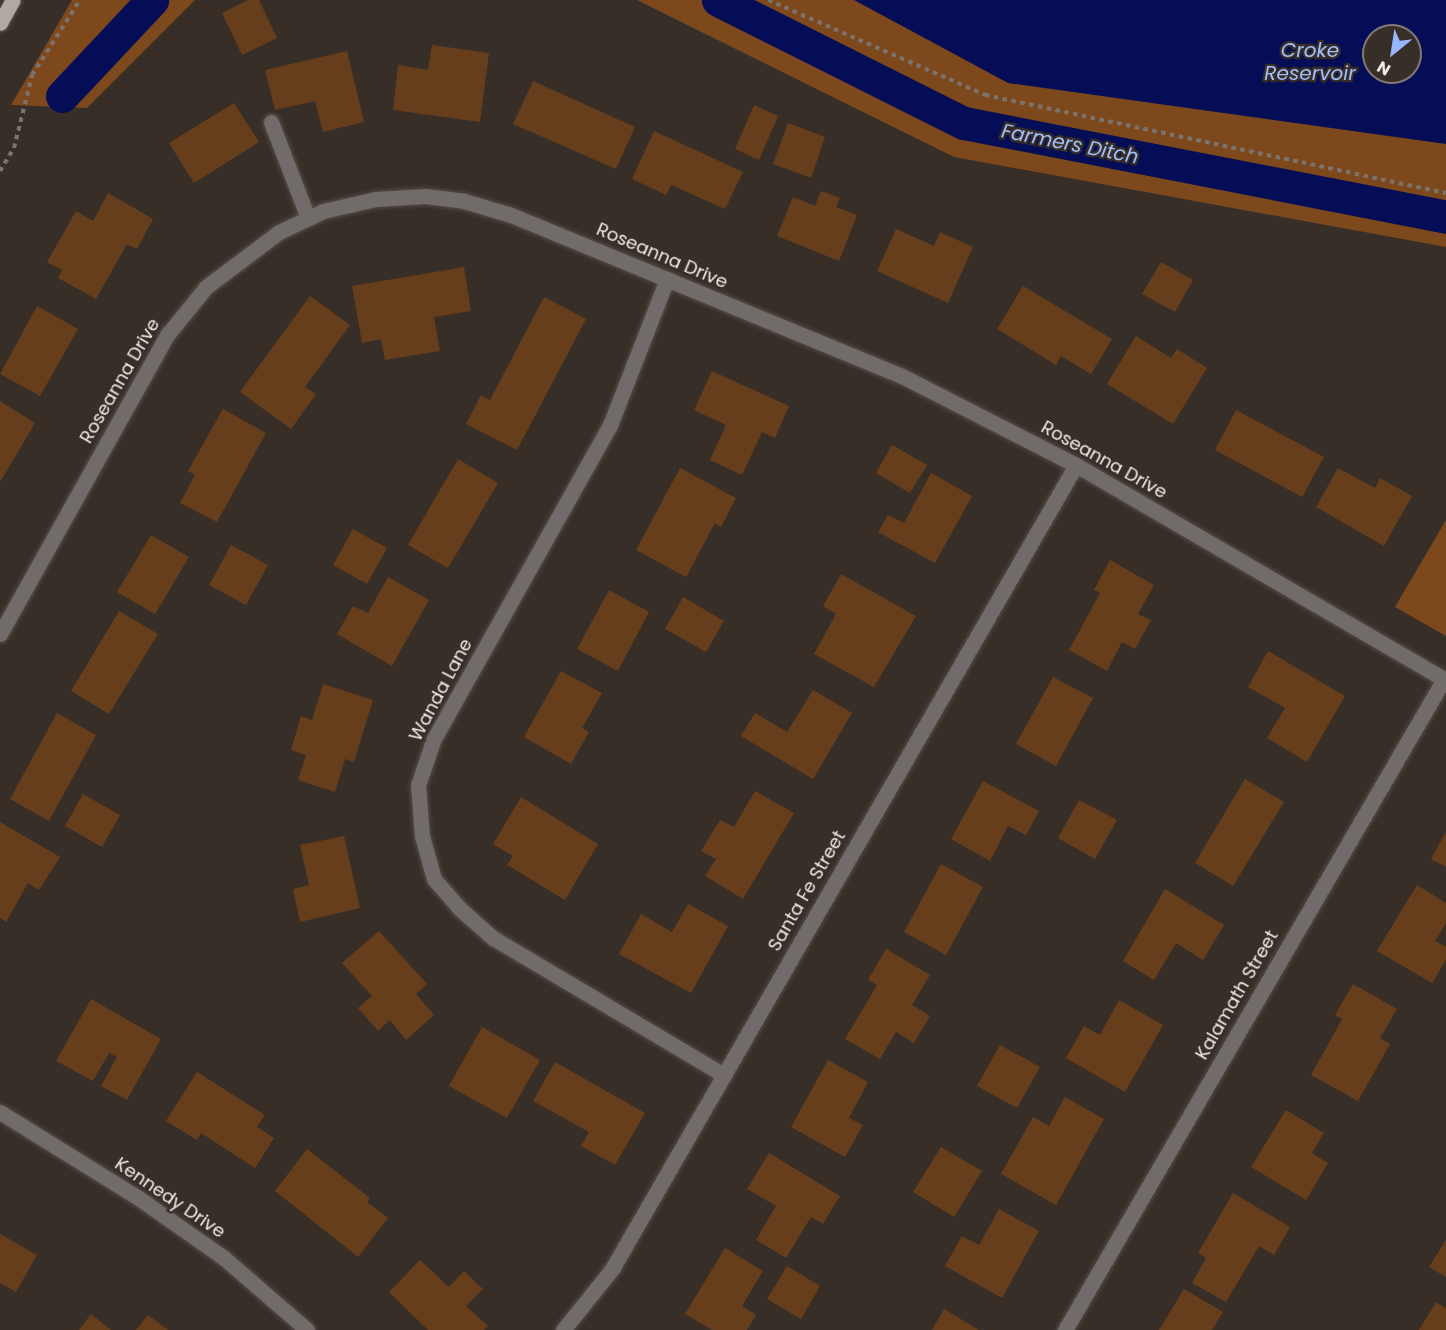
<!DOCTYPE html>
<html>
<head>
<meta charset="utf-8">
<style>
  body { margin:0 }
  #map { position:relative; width:1446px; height:1330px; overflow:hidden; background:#372e28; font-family:Poppins,sans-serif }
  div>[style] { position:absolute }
  .green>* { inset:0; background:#7d491c }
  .water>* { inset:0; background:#040d55 }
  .canal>* { height:33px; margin:-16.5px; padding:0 16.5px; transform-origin:16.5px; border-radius:16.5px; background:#040d55 }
  .building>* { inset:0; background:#673e1b }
  .path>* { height:4px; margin-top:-2px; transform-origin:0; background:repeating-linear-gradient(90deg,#7b746e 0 4.5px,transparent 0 9px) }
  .roads { filter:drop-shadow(0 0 2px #554c46) drop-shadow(0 0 2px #554c46) }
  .minor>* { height:15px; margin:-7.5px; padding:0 7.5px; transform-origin:7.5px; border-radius:7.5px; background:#716c69 }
  .major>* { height:15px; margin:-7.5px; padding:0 7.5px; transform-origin:7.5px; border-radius:7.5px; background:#b1a8a1 }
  span { translate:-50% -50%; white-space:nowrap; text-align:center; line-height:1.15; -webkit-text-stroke:4.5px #372e28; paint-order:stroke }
  .street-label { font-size:18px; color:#f0eae6 }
  .water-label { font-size:20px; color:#a3befc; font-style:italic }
  .north { position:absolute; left:1362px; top:24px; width:60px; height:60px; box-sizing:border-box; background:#372e28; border:2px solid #817974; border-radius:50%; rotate:210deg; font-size:16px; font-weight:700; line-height:24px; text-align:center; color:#f0eae6 }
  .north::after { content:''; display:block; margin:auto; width:21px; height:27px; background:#97b6fd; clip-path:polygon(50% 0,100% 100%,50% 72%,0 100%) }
</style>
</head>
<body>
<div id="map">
  <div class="green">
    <i style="clip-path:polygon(72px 0,195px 0,87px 108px,11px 105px)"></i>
    <i style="clip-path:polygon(evenodd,637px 0,1446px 0,1446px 247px,954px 157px,637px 0,1374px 36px,1410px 36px,1410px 72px,1374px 72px,1374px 36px)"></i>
    <i style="clip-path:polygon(1446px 520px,1446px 636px,1395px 607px)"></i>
  </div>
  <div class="water">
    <i style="clip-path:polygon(evenodd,854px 0,1446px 0,1446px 144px,1008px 83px,854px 0,1374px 36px,1410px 36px,1410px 72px,1374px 72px,1374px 36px)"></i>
  </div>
  <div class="canal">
    <i style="left:718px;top:0;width:275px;rotate:26.6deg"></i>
    <i style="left:964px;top:123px;width:491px;rotate:11deg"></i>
    <i style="left:62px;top:96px;width:132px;rotate:-46.8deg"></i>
  </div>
  <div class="building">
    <i style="clip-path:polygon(248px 0,259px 0,277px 38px,242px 55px,222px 13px)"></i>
    <i style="clip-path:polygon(432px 45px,489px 53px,480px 122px,393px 110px,398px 65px,428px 70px)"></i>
    <i style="clip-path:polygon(347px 51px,364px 122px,323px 132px,315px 101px,275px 110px,265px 70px)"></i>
    <i style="clip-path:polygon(533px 81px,635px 127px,616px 169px,513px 124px)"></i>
    <i style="clip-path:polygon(234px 103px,259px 142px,194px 183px,169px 143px)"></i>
    <i style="clip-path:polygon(754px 105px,778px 116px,759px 160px,735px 149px)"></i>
    <i style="clip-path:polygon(788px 123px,825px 137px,811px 178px,773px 164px)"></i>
    <i style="clip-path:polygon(654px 131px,743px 172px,725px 209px,671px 185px,666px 195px,632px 179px)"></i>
    <i style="clip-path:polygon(821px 191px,840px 198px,836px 207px,857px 215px,839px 261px,777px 236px,793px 197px,815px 206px)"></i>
    <i style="clip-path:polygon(108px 193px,153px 219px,137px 249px,127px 244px,96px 299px,58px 278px,62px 270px,47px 262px,76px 211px,93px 221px)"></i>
    <i style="clip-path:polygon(896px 229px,934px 246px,940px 232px,973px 247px,948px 303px,877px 271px)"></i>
    <i style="clip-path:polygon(1161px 262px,1193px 280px,1175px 312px,1142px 294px)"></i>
    <i style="clip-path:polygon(464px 267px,471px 311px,434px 317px,440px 351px,385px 360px,381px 339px,362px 343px,352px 286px)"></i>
    <i style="clip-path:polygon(1023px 286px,1112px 339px,1091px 374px,1061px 356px,1056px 365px,997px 329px)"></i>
    <i style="clip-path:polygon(310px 296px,350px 325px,305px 387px,316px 394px,291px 429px,240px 392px)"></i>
    <i style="clip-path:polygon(544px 297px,586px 319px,517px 450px,466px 424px,481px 395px,490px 400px)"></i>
    <i style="clip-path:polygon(37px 306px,78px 329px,40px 396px,0 374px)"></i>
    <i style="clip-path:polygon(1136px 336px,1171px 358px,1177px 349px,1207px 368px,1173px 424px,1107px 384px)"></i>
    <i style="clip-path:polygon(712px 371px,789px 406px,775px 438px,762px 432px,742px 475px,710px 460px,726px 425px,694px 410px)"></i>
    <i style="clip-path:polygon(0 401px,35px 423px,0 482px)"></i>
    <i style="clip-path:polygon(223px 409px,266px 433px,217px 522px,180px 503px,195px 475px,188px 471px)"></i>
    <i style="clip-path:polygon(1236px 410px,1324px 457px,1302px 497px,1215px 450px)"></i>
    <i style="clip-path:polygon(892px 445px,927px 465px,910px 493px,876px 473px)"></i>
    <i style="clip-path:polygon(458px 459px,498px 483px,448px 568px,408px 545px)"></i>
    <i style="clip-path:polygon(680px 468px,736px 498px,721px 527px,715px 523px,686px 577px,636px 550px)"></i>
    <i style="clip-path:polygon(1338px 468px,1375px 488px,1380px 478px,1412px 496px,1384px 546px,1316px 507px)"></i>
    <i style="clip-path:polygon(931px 473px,972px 496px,935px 563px,878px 532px,888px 515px,904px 523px)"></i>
    <i style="clip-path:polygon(353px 529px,387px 548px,367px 584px,333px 565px)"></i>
    <i style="clip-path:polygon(151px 535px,189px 557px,155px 614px,117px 592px)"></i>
    <i style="clip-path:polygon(231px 545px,268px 565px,246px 605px,209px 585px)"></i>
    <i style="clip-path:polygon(1110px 560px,1154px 585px,1138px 614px,1151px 620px,1135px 649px,1122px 642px,1107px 671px,1069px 650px,1100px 593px,1094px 590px)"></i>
    <i style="clip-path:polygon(841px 574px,916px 616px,874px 687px,814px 654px,836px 614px,823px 606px)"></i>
    <i style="clip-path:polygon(388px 577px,429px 600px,392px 666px,337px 634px,353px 606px,368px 613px)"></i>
    <i style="clip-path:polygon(609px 590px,649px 612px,618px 671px,577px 649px)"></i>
    <i style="clip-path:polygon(683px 597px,724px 621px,706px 652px,665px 629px)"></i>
    <i style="clip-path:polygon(119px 611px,158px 634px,109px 714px,71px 691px)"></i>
    <i style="clip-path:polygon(1268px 651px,1345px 696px,1307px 762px,1267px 738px,1285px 708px,1248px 687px)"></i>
    <i style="clip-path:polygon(561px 671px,602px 693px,582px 728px,589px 732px,571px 764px,524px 737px)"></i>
    <i style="clip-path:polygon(1053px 677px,1093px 698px,1056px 766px,1016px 744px)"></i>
    <i style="clip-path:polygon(323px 684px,373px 700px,354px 762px,345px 759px,335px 792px,298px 780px,306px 755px,291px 750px,301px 716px,312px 720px)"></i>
    <i style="clip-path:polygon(813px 690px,852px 713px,813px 779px,741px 736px,755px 713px,787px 732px)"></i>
    <i style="clip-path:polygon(57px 713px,96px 735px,49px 821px,10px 799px)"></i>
    <i style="clip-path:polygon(1245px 779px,1284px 802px,1233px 886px,1195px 863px)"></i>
    <i style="clip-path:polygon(983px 781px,1039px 811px,1026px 835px,1008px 826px,990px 861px,951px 839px)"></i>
    <i style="clip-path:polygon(755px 791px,794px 813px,743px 899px,705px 876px,716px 859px,701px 851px,720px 820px,734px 827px)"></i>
    <i style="clip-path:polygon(83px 794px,120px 815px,102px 847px,65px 826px)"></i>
    <i style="clip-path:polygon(521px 797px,598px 844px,565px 900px,507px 865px,513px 856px,493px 844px)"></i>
    <i style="clip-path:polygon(1079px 800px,1117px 820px,1095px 859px,1058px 838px)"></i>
    <i style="clip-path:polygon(0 822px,60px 857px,39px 890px,28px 883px,6px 922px,0 918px)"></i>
    <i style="clip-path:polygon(1446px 832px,1446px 867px,1431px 859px)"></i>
    <i style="clip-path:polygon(344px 836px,360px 908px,300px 922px,293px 889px,309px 885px,300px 845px)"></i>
    <i style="clip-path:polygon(941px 864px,983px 887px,946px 955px,904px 932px)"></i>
    <i style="clip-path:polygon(1417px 885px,1446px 903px,1446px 923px,1435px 941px,1446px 947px,1446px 960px,1432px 983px,1377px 951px)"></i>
    <i style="clip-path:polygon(1165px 889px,1224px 925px,1203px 960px,1176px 943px,1154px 980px,1123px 961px)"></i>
    <i style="clip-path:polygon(688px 904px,728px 926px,691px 993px,619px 954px,641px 914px,672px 932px)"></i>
    <i style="clip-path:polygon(379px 931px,427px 984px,416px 994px,434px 1015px,406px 1040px,390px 1020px,378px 1031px,358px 1008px,372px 996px,342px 963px)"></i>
    <i style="clip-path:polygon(886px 949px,930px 975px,912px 1005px,930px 1016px,914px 1043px,896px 1032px,880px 1059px,845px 1039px,877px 985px,868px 980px)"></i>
    <i style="clip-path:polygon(1353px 984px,1397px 1009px,1380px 1038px,1390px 1044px,1358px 1101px,1311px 1075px,1342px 1019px,1335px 1015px)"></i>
    <i style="clip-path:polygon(91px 999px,161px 1039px,127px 1100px,101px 1086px,117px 1057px,109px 1053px,93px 1081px,56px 1061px)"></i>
    <i style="clip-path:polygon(1119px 1000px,1163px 1025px,1125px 1092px,1066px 1058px,1084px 1026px,1100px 1035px)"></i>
    <i style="clip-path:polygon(482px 1027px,540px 1060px,507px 1118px,449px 1086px)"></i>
    <i style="clip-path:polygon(1000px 1045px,1040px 1067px,1017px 1108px,977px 1086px)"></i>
    <i style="clip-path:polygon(828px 1060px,868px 1082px,849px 1118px,863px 1125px,845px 1157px,791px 1127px)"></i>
    <i style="clip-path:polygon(555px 1062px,645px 1113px,615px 1165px,581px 1146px,589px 1132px,533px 1101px)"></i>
    <i style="clip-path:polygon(197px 1072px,265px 1115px,257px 1127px,274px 1138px,255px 1168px,201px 1133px,197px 1140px,166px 1121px)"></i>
    <i style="clip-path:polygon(1065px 1097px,1104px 1119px,1056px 1205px,1001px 1174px,1033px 1117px,1049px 1126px)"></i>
    <i style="clip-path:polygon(1286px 1110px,1324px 1133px,1312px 1153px,1328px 1163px,1306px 1200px,1251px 1167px)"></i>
    <i style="clip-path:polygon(941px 1147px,982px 1171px,954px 1217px,913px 1192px)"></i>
    <i style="clip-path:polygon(307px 1149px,370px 1198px,367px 1202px,388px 1218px,358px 1257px,275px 1191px)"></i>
    <i style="clip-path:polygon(769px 1153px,840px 1196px,823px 1224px,811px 1217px,786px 1258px,756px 1240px,776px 1206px,747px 1189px)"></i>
    <i style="clip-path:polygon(1233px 1193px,1290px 1227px,1274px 1255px,1259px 1246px,1226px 1302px,1192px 1283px,1206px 1258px,1198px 1253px)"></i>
    <i style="clip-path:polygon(999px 1209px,1039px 1231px,1002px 1298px,945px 1266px,962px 1236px,979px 1245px)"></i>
    <i style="clip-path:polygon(0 1234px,37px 1255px,16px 1292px,0 1283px)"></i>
    <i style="clip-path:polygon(1446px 1240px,1446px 1277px,1429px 1267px)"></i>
    <i style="clip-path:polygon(725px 1248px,763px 1271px,742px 1306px,756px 1315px,747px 1330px,712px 1330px,685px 1314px)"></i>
    <i style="clip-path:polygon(420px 1260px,449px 1287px,464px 1271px,483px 1289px,466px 1306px,488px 1326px,484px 1330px,428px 1330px,389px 1292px)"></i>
    <i style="clip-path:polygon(787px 1266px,820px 1286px,801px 1319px,767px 1299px)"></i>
    <i style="clip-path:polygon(1184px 1289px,1223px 1312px,1212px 1330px,1159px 1330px)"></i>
    <i style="clip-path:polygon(1436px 1302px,1446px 1308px,1446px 1330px,1419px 1330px)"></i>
    <i style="clip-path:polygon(944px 1309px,979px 1330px,932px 1330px)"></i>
    <i style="clip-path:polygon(91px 1314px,111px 1330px,79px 1330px)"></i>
    <i style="clip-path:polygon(148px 1315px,168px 1330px,136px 1330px)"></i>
  </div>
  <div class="path">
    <i style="left:768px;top:0;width:237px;rotate:23.6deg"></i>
    <i style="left:985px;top:95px;width:471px;rotate:12deg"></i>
    <i style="left:0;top:171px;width:27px;rotate:-59deg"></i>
    <i style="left:14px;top:148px;width:75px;rotate:-76.1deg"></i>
    <i style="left:32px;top:75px;width:89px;rotate:-57.4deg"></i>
  </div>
  <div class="roads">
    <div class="minor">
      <i style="left:271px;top:122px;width:103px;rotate:68.9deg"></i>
      <i style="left:667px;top:279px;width:157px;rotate:111.3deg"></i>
      <i style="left:610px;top:425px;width:362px;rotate:119.3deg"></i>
      <i style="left:433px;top:741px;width:46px;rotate:108.8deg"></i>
      <i style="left:418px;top:785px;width:51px;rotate:85.5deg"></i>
      <i style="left:422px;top:836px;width:45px;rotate:74.4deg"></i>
      <i style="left:434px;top:879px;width:38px;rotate:49deg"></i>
      <i style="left:459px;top:908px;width:45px;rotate:41.4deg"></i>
      <i style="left:493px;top:938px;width:269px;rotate:30.7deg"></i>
      <i style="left:0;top:634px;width:344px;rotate:-60.8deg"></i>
      <i style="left:168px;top:334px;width:60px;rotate:-51deg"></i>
      <i style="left:206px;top:287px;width:91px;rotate:-37deg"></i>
      <i style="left:279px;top:232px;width:49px;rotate:-25.5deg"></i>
      <i style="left:323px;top:211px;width:54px;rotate:-12.8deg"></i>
      <i style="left:376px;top:199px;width:49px;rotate:-3.5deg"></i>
      <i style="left:425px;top:196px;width:39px;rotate:7deg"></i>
      <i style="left:464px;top:201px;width:49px;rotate:16.6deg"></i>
      <i style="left:511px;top:215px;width:423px;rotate:22.4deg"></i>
      <i style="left:902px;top:376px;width:195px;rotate:27.1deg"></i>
      <i style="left:1076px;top:465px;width:428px;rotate:30.2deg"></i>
      <i style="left:0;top:1112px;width:161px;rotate:31.8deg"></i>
      <i style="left:137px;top:1197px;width:106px;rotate:35deg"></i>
      <i style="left:224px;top:1258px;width:110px;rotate:40.9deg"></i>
      <i style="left:563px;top:1330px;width:78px;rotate:-51.2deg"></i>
      <i style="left:612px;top:1269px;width:928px;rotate:-60.01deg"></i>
      <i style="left:1065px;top:1330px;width:753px;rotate:-59.79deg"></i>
    </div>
    <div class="major">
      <i style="left:0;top:23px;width:26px;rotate:-61deg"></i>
    </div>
  </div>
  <div class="street-label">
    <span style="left:662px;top:256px;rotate:23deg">Roseanna Drive</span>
    <span style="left:120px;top:381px;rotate:-60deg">Roseanna Drive</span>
    <span style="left:1104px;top:460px;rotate:29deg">Roseanna Drive</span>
    <span style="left:441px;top:690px;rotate:-62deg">Wanda Lane</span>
    <span style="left:807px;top:891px;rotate:-60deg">Santa Fe Street</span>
    <span style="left:1237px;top:995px;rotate:-60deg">Kalamath Street</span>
    <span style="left:170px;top:1198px;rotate:34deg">Kennedy Drive</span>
  </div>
  <div class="water-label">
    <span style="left:1310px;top:62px">Croke<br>Reservoir</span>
    <span style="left:1070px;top:144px;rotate:11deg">Farmers Ditch</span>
  </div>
  <div class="north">N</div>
</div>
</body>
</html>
